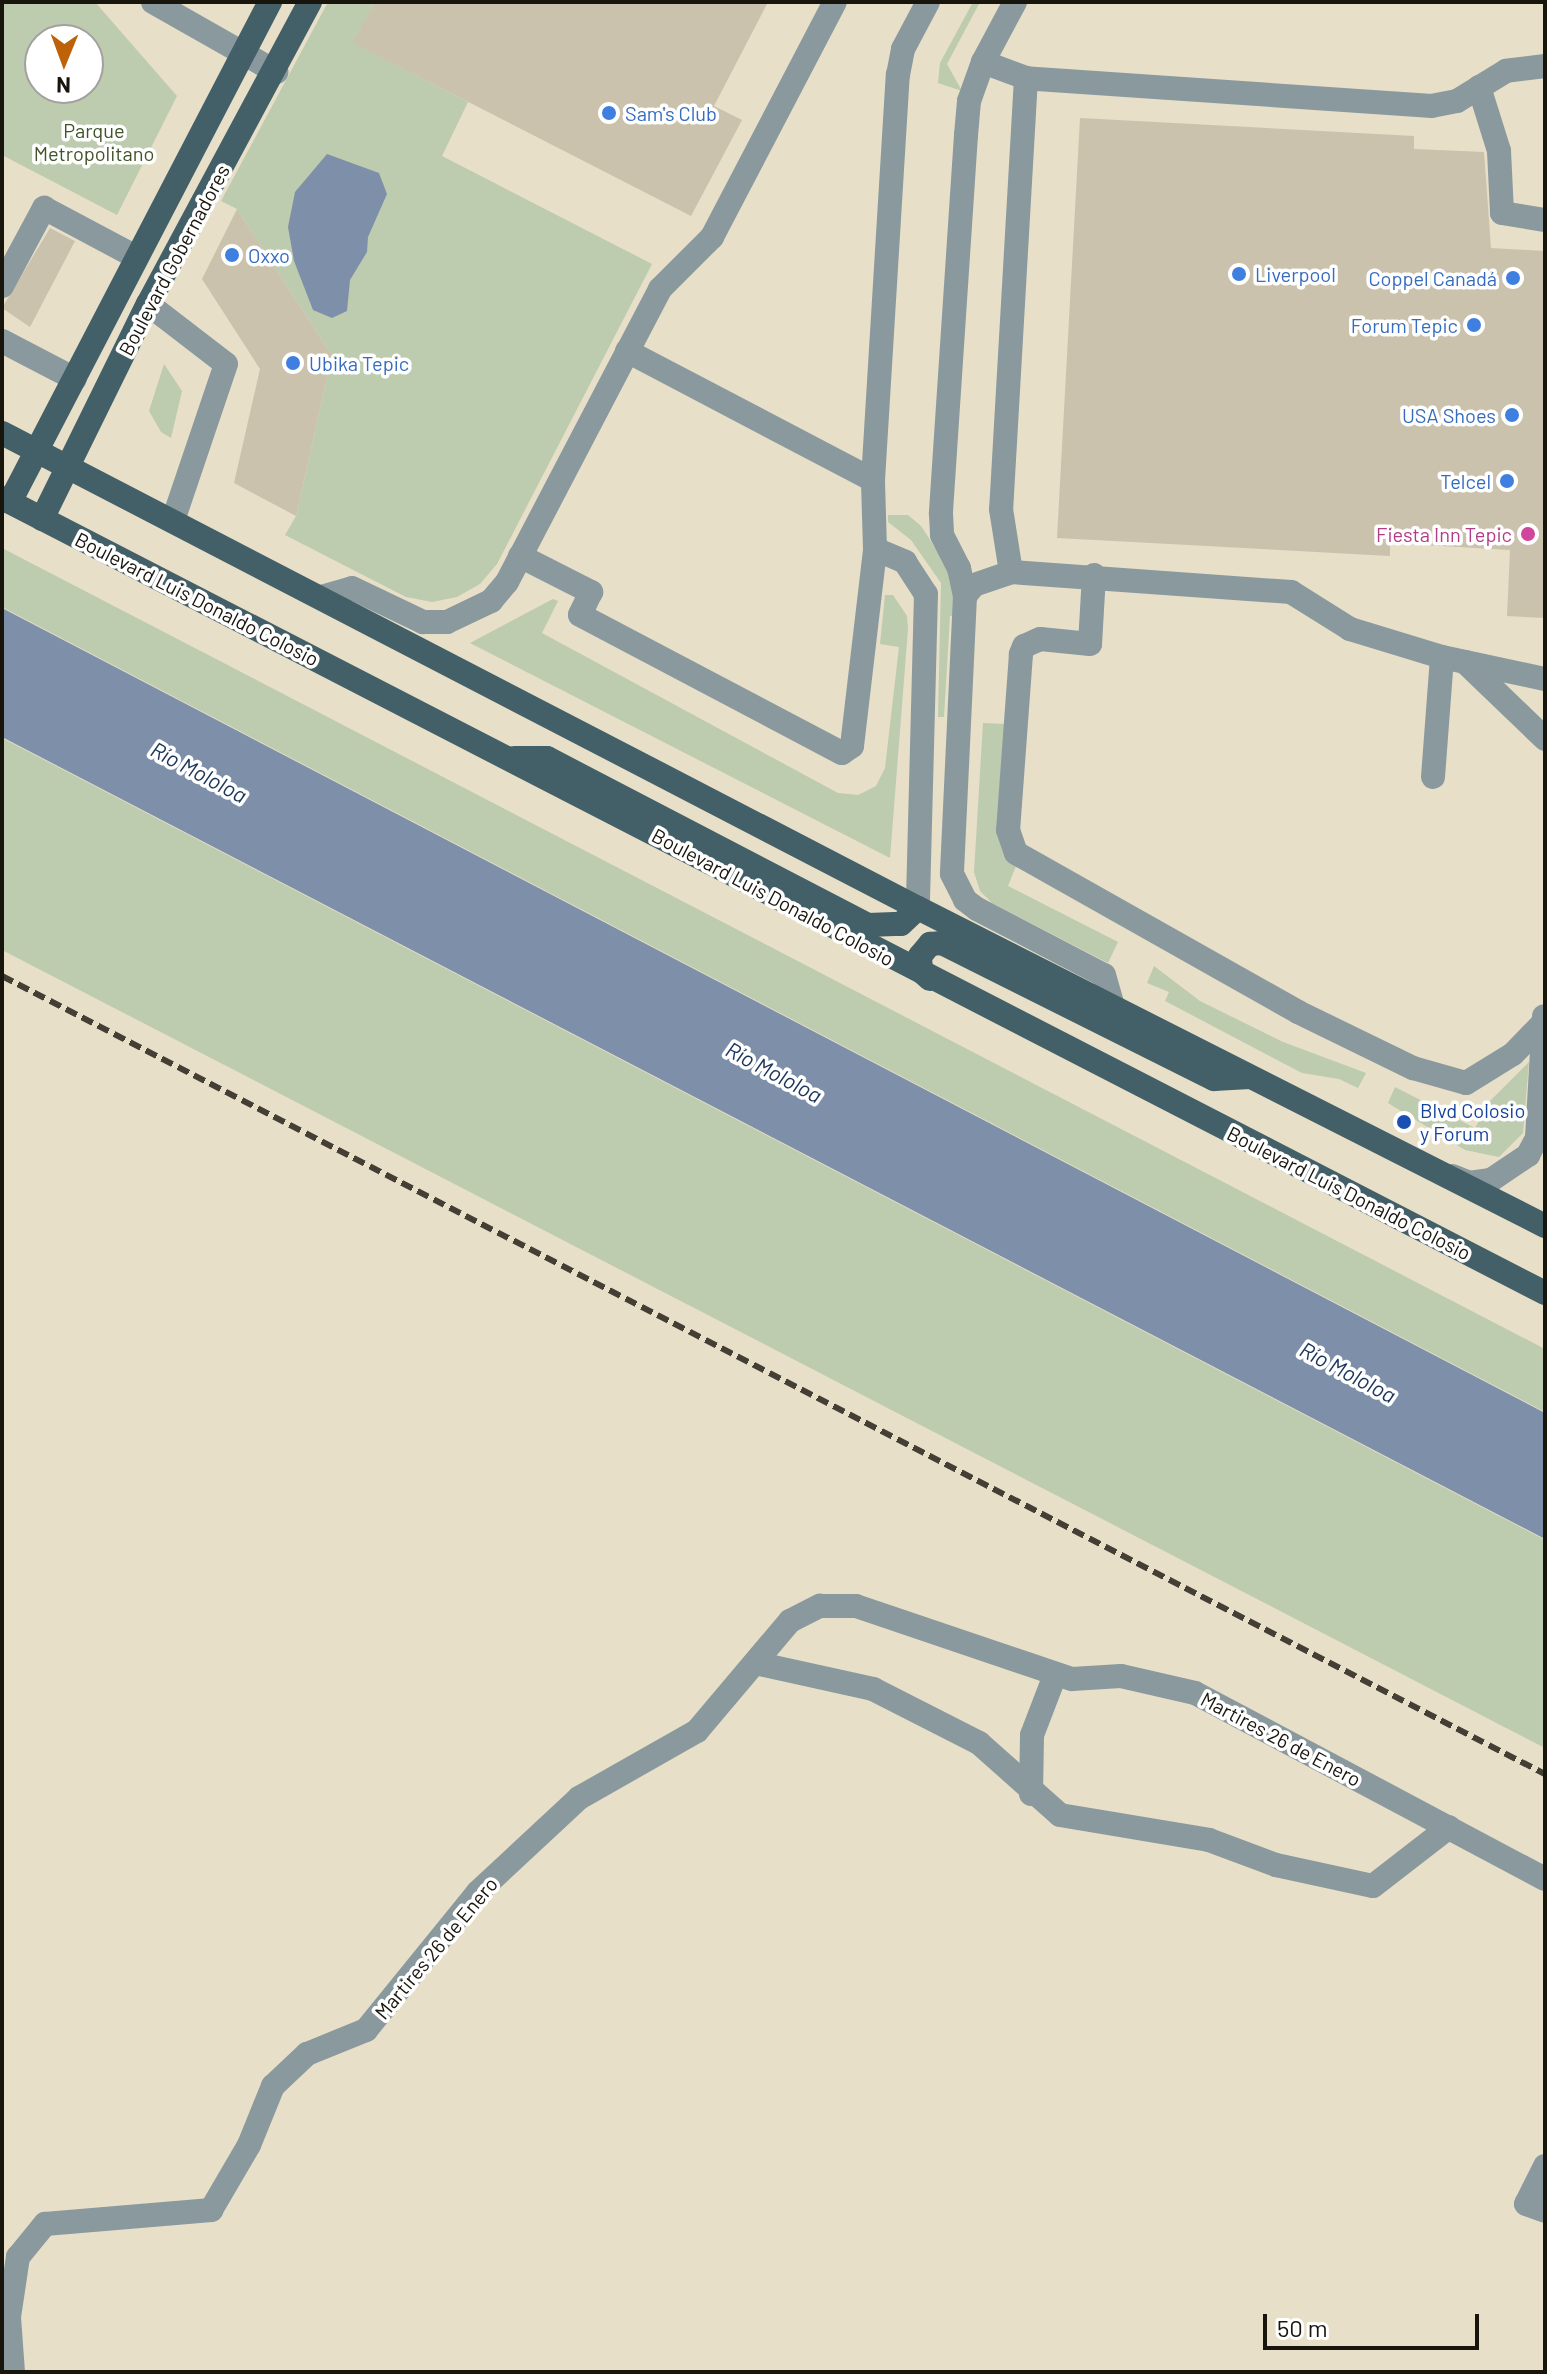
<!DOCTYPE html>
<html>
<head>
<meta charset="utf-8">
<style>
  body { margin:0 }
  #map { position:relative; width:1547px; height:2374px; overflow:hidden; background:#e7dfc8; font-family:Barlow,sans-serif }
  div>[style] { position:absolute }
  .green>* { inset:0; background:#bdcbaf }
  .water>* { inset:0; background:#7e90a9 }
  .building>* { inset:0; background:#cac2ad }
  .minor>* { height:24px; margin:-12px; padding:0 12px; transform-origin:12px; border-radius:12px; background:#8a999e }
  .major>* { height:24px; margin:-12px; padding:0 12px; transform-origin:12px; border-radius:12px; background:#435f68 }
  .rail>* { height:6px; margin-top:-3px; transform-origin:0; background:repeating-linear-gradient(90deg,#433f34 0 12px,transparent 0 18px) }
  .dots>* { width:22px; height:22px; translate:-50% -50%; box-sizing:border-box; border:4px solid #fff; border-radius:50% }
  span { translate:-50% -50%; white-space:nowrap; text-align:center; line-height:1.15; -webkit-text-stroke:7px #fff; paint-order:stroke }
  .shop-label { font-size:20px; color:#366cbe }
  .left { translate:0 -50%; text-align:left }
  .right { translate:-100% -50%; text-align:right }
  .park-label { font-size:20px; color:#405427 }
  .street-label { font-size:20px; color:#18150d }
  .hotel-label { font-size:20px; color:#b23c85 }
  .transit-label { font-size:20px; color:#164399 }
  .water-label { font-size:22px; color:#1a3559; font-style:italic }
  .frame { position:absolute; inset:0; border:4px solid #18150d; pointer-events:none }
  .north { position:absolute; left:24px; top:24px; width:80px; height:80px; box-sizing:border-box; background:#fff; border:2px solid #a3a19e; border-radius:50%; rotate:181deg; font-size:22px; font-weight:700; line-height:32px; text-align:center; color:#18150d }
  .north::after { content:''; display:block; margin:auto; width:28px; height:36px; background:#bd6209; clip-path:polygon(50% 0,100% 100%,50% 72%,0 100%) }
  .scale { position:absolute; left:1263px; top:2314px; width:216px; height:36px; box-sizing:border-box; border:4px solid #18150d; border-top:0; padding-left:10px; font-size:24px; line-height:28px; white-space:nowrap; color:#18150d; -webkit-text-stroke:6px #fff; paint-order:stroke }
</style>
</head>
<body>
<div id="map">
  <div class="green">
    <i style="clip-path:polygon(evenodd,2px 2px,95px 2px,177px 96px,117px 215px,2px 155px,2px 2px,40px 40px,88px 40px,88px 88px,40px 88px,40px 40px)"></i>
    <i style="clip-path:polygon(328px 2px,375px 2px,354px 43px,468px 102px,442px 156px,652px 264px,497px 564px,480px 584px,457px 597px,432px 602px,406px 597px,285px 535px,296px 516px,332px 356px,237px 209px,221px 201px)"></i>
    <i style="clip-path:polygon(973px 2px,980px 2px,947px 64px,962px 91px,938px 83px,940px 63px)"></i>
    <i style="clip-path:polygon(164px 364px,182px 391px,171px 438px,161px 432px,149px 411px)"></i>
    <i style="clip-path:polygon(888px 515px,908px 515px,921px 526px,950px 570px,957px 616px,950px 616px,944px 717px,938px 717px,941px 583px,911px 540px,888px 522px)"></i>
    <i style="clip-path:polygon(2px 548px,1545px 1349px,1545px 1412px,2px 607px)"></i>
    <i style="clip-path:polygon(885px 595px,893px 595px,907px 616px,908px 629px,890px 858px,470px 643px,553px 599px,558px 601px,542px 633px,838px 793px,858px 795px,876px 786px,885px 768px,899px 647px,880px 644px)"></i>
    <i style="clip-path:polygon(983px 723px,1005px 724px,1016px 866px,1008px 886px,1118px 942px,1108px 963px,992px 903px,980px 891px,974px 872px)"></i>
    <i style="clip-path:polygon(2px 738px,1545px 1540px,1545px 1748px,2px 950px)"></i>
    <i style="clip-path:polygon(1154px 966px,1200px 1001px,1283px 1042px,1366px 1073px,1358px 1088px,1339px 1079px,1302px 1073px,1165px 1001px,1169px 992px,1147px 983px)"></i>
    <i style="clip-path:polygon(1529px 1062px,1523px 1133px,1499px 1157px,1465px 1150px,1388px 1103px,1395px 1087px,1475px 1128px,1489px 1102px)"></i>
  </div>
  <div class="water">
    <i style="clip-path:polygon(327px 154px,379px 173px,387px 194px,368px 237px,367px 252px,350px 280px,347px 311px,332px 318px,313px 310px,294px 261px,288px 227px,295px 192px)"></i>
    <i style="clip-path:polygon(2px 608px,1545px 1413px,1545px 1539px,2px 737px)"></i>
  </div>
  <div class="building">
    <i style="clip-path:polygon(375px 2px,768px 2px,714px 106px,742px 120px,691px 216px,353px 43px)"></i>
    <i style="clip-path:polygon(1080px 118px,1414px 136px,1414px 149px,1484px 152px,1491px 248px,1545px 251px,1545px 618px,1507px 616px,1510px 550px,1390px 543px,1390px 556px,1057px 538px)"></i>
    <i style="clip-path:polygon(237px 209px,332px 356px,296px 516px,234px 483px,260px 369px,202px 279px)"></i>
    <i style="clip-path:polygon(50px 228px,75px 241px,30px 327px,2px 308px)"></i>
  </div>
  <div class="minor">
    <i style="left:153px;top:2px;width:142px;rotate:29.6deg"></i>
    <i style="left:1015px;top:2px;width:68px;rotate:118.1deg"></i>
    <i style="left:983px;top:62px;width:46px;rotate:20.4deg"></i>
    <i style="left:983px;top:62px;width:41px;rotate:109.7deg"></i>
    <i style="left:969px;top:101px;width:34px;rotate:95deg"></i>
    <i style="left:966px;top:135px;width:380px;rotate:93.8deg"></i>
    <i style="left:941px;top:514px;width:21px;rotate:87deg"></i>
    <i style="left:942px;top:535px;width:37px;rotate:63deg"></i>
    <i style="left:959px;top:568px;width:29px;rotate:78deg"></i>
    <i style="left:965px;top:596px;width:278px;rotate:92.7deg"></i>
    <i style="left:952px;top:874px;width:29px;rotate:63deg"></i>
    <i style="left:965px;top:900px;width:15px;rotate:37deg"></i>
    <i style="left:977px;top:909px;width:143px;rotate:27.5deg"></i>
    <i style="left:1104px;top:975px;width:33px;rotate:74deg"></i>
    <i style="left:1545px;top:66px;width:39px;rotate:173deg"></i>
    <i style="left:1506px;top:71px;width:57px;rotate:148.5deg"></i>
    <i style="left:1457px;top:101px;width:25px;rotate:169deg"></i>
    <i style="left:1432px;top:106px;width:407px;rotate:-176.1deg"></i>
    <i style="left:1026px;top:78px;width:432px;rotate:93.3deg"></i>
    <i style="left:1001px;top:509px;width:64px;rotate:81deg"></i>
    <i style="left:1011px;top:572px;width:281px;rotate:4.1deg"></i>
    <i style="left:1291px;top:592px;width:70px;rotate:32.1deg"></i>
    <i style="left:1350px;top:629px;width:96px;rotate:16.9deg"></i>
    <i style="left:1442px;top:657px;width:105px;rotate:12.1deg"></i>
    <i style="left:1479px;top:87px;width:67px;rotate:72.6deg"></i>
    <i style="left:1499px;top:151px;width:62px;rotate:87.2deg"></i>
    <i style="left:1502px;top:213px;width:44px;rotate:9.2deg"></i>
    <i style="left:2px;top:286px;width:89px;rotate:-61.7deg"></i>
    <i style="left:44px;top:208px;width:104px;rotate:28deg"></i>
    <i style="left:148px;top:304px;width:98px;rotate:37.6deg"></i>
    <i style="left:226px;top:364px;width:166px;rotate:108.7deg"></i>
    <i style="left:2px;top:341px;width:82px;rotate:27.5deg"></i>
    <i style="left:627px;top:351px;width:278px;rotate:27.7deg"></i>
    <i style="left:875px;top:549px;width:33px;rotate:23deg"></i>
    <i style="left:905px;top:562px;width:38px;rotate:57deg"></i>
    <i style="left:926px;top:594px;width:314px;rotate:91.5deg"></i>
    <i style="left:520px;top:556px;width:80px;rotate:26.9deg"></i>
    <i style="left:591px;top:592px;width:25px;rotate:116deg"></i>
    <i style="left:580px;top:615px;width:296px;rotate:27.8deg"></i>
    <i style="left:842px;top:753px;width:12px;rotate:-35deg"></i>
    <i style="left:852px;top:746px;width:198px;rotate:-83.3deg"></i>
    <i style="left:875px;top:549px;width:69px;rotate:-91.7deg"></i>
    <i style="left:873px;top:480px;width:406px;rotate:-86.5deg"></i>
    <i style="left:898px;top:75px;width:26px;rotate:-79deg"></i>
    <i style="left:903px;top:49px;width:53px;rotate:-62deg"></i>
    <i style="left:1094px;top:575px;width:69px;rotate:93.3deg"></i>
    <i style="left:1090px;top:644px;width:50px;rotate:-174.3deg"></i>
    <i style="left:1040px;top:639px;width:17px;rotate:156deg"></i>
    <i style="left:1024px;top:646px;width:9px;rotate:111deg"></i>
    <i style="left:1021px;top:654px;width:176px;rotate:94.2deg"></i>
    <i style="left:1008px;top:830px;width:24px;rotate:71deg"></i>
    <i style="left:1016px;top:853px;width:324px;rotate:29.4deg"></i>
    <i style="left:1298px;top:1012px;width:128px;rotate:26deg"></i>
    <i style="left:1413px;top:1068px;width:55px;rotate:15.8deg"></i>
    <i style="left:1466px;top:1083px;width:55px;rotate:-31.7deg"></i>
    <i style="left:1513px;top:1054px;width:45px;rotate:-45.9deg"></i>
    <i style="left:965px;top:596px;width:14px;rotate:-51deg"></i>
    <i style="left:974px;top:585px;width:39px;rotate:-19deg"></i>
    <i style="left:321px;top:597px;width:32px;rotate:-16deg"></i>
    <i style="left:352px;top:588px;width:79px;rotate:25.6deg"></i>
    <i style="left:423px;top:622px;width:24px"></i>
    <i style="left:447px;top:622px;width:49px;rotate:-25.5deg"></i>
    <i style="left:491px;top:601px;width:25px;rotate:-50deg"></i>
    <i style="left:507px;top:582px;width:331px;rotate:-62.4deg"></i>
    <i style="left:660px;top:289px;width:74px;rotate:-45deg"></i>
    <i style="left:712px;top:237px;width:265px;rotate:-62.4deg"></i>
    <i style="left:1465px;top:662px;width:111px;rotate:43.9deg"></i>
    <i style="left:1433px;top:777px;width:120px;rotate:-85.7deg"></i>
    <i style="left:1452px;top:1176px;width:18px;rotate:22deg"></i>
    <i style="left:1469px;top:1183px;width:22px;rotate:-8deg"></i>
    <i style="left:1491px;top:1180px;width:45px;rotate:-34deg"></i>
    <i style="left:1528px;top:1155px;width:19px;rotate:-62deg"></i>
    <i style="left:1537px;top:1138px;width:122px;rotate:-86.7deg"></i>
    <i style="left:755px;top:1663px;width:121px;rotate:12.4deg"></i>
    <i style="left:873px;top:1689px;width:119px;rotate:27deg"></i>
    <i style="left:979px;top:1743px;width:108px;rotate:41.6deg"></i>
    <i style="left:1060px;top:1815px;width:151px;rotate:9.5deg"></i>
    <i style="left:1209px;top:1840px;width:72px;rotate:20.5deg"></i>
    <i style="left:1276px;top:1865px;width:99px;rotate:12.2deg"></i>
    <i style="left:1373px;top:1886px;width:96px;rotate:-37.8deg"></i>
    <i style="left:1031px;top:1794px;width:59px;rotate:-89deg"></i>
    <i style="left:1032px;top:1735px;width:64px;rotate:-69deg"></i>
    <i style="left:1545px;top:2166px;width:42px;rotate:116.6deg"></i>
    <i style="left:1526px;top:2204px;width:20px;rotate:20deg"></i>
    <i style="left:13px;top:2372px;width:55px;rotate:-94.2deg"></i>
    <i style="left:9px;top:2317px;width:61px;rotate:-81.5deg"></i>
    <i style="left:18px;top:2257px;width:43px;rotate:-50.7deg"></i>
    <i style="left:45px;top:2224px;width:167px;rotate:-4.8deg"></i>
    <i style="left:211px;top:2210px;width:75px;rotate:-59.7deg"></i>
    <i style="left:249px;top:2145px;width:64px;rotate:-67.9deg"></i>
    <i style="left:273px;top:2086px;width:47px;rotate:-43.3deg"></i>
    <i style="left:307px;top:2054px;width:64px;rotate:-22.1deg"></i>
    <i style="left:366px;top:2030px;width:178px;rotate:-50.9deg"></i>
    <i style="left:478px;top:1892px;width:138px;rotate:-42.9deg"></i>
    <i style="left:579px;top:1798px;width:136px;rotate:-29.6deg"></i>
    <i style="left:697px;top:1731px;width:144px;rotate:-49.8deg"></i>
    <i style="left:790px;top:1621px;width:34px;rotate:-27deg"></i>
    <i style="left:820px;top:1606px;width:36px"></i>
    <i style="left:856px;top:1606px;width:228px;rotate:18.7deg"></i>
    <i style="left:1072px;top:1679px;width:49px;rotate:-3.5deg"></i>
    <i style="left:1121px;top:1676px;width:76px;rotate:12.9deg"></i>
    <i style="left:1195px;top:1693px;width:396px;rotate:28deg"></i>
  </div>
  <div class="major">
    <i style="left:2px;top:433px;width:1032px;rotate:27.41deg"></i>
    <i style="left:918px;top:908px;width:703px;rotate:26.89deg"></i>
    <i style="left:2px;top:498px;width:1736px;rotate:27.26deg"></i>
    <i style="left:10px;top:502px;width:564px;rotate:-62.53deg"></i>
    <i style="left:42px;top:519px;width:240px;rotate:-63.8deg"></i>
    <i style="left:148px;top:304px;width:343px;rotate:-61.8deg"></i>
    <i style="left:514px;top:758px;width:33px"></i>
    <i style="left:547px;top:758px;width:362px;rotate:27.5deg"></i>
    <i style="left:868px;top:925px;width:33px;rotate:-2deg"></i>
    <i style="left:901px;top:924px;width:23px;rotate:-43deg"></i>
    <i style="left:930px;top:979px;width:12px;rotate:-138deg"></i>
    <i style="left:921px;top:971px;width:15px;rotate:-94deg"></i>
    <i style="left:920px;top:956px;width:16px;rotate:-50deg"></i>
    <i style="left:930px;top:944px;width:12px;rotate:-5deg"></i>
    <i style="left:942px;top:943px;width:304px;rotate:26.6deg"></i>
    <i style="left:1214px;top:1079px;width:36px;rotate:-3deg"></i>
  </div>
  <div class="rail">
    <i style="left:2px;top:976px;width:1737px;rotate:27.35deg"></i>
  </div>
  <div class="dots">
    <i style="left:609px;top:113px;background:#3f7fe0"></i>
    <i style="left:232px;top:255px;background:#3f7fe0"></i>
    <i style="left:1239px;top:274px;background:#3f7fe0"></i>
    <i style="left:1513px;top:278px;background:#3f7fe0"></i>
    <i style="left:1474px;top:325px;background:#3f7fe0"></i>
    <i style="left:293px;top:363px;background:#3f7fe0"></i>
    <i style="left:1512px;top:415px;background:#3f7fe0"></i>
    <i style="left:1507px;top:481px;background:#3f7fe0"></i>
    <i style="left:1528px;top:534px;background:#d1479c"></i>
    <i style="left:1404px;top:1122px;background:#1a4fb4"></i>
  </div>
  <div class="shop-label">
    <span class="left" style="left:625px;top:113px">Sam's Club</span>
    <span class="left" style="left:248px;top:255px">Oxxo</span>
    <span class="left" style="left:1255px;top:274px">Liverpool</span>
    <span class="right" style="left:1497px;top:278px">Coppel Canadá</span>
    <span class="right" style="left:1458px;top:325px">Forum Tepic</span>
    <span class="left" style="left:309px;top:363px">Ubika Tepic</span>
    <span class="right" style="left:1496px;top:415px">USA Shoes</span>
    <span class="right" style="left:1491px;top:481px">Telcel</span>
  </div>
  <div class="park-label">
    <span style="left:94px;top:142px">Parque<br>Metropolitano</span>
  </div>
  <div class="street-label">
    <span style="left:174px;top:260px;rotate:-62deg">Boulevard Gobernadores</span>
    <span style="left:197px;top:599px;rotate:27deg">Boulevard Luis Donaldo Colosio</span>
    <span style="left:773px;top:897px;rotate:28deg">Boulevard Luis Donaldo Colosio</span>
    <span style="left:1349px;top:1193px;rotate:27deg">Boulevard Luis Donaldo Colosio</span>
    <span style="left:1281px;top:1739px;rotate:28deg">Martires 26 de Enero</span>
    <span style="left:436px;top:1948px;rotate:-50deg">Martires 26 de Enero</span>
  </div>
  <div class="hotel-label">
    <span class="right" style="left:1512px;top:534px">Fiesta Inn Tepic</span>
  </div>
  <div class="transit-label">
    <span class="left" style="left:1420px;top:1122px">Blvd Colosio<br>y Forum</span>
  </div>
  <div class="water-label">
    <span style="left:199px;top:772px;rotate:28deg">Río Mololoa</span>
    <span style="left:774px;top:1072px;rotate:28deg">Río Mololoa</span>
    <span style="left:1348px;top:1372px;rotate:28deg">Río Mololoa</span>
  </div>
  <div class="frame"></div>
  <div class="north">N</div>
  <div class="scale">50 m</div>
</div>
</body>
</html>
